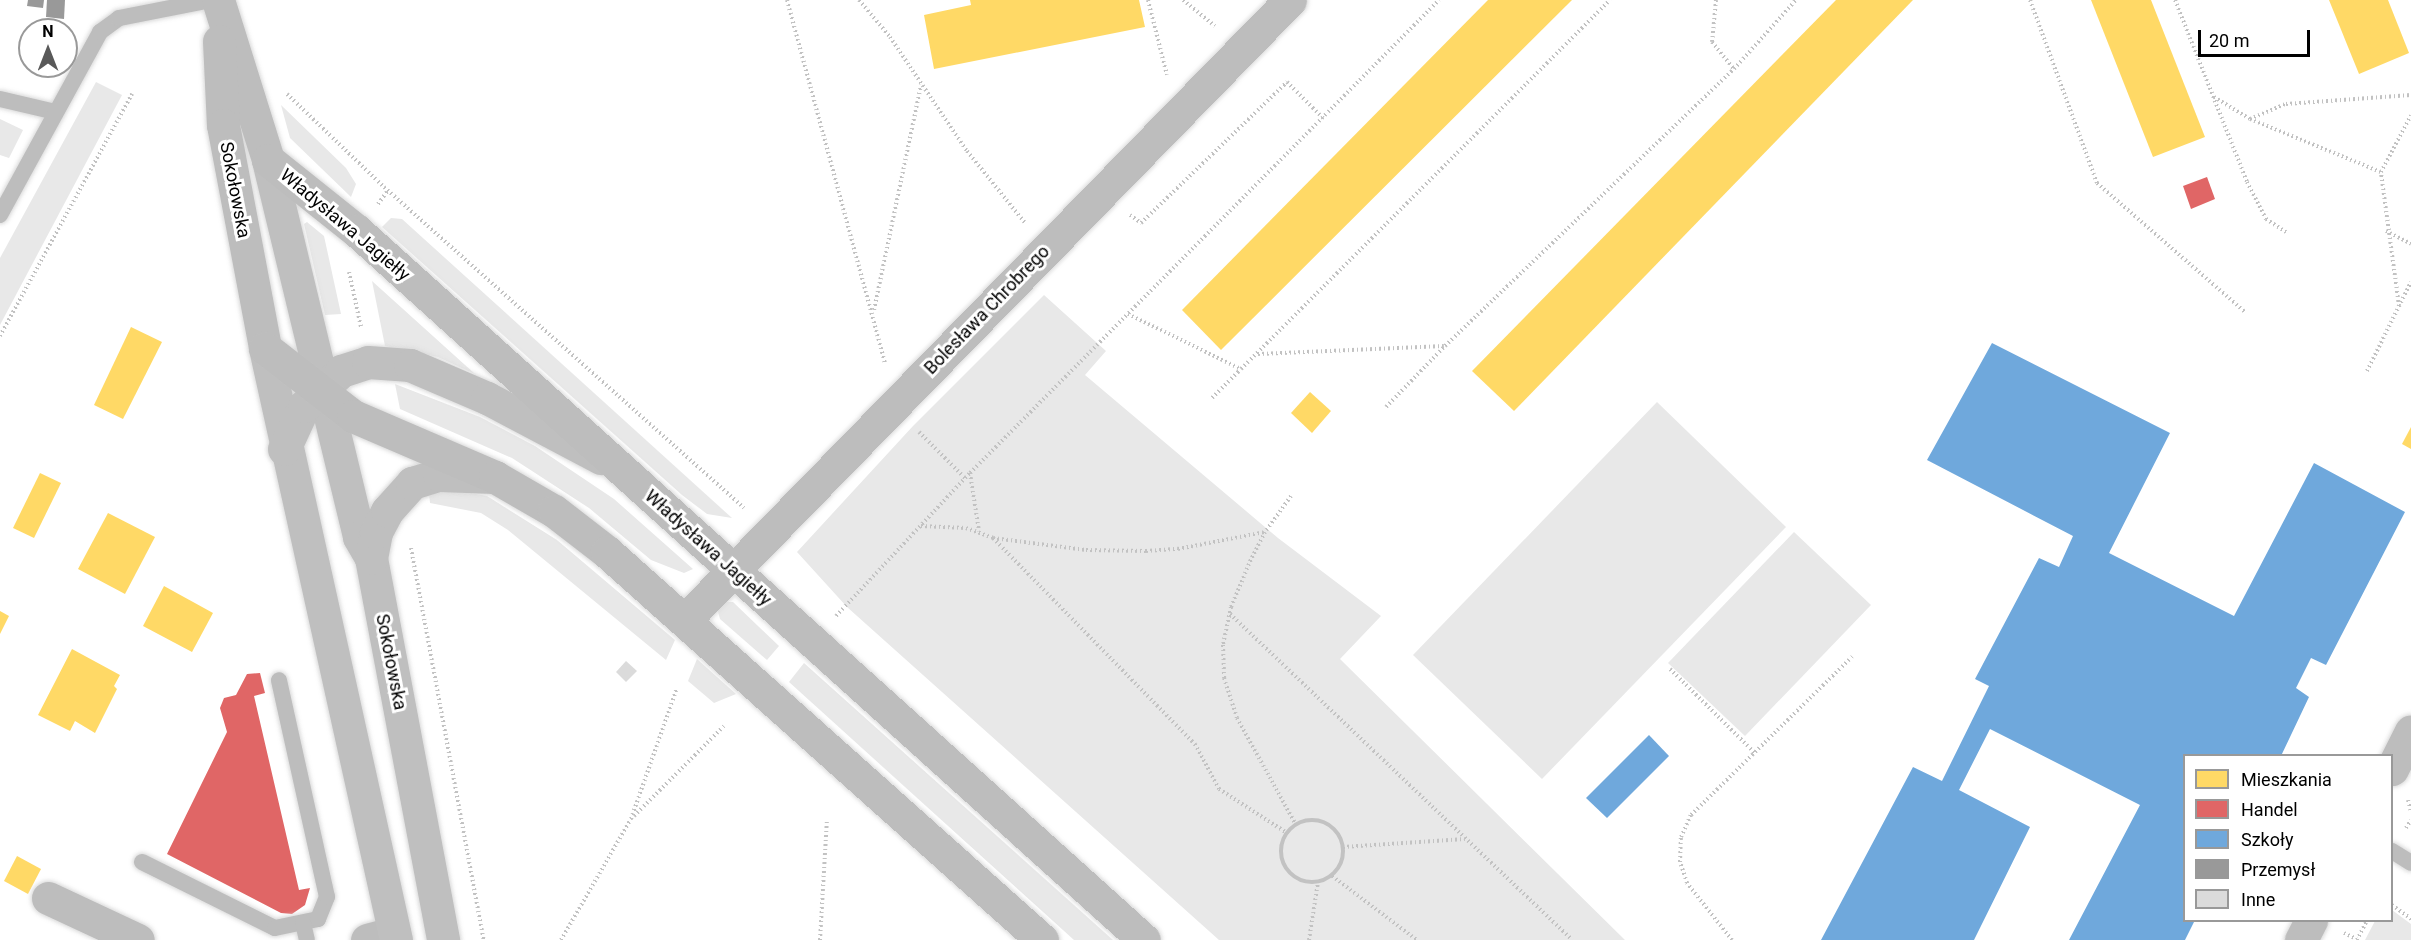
<!DOCTYPE html>
<html>
<head>
<meta charset="utf-8">
<style>
  body { margin:0 }
  #map { position:relative; width:2411px; height:940px; overflow:hidden; background:#fff; font-family:Roboto,sans-serif }
  div>[style] { position:absolute }
  .green>* { inset:0; background:#e8e8e8 }
  .homes>* { inset:0; background:#ffd966 }
  .shops>* { inset:0; background:#e06666 }
  .schools>* { inset:0; background:#6fa8dc }
  .industry>* { inset:0; background:#999 }
  .building>* { inset:0; background:#dbdbdb }
  .path>* { height:4px; margin-top:-2px; transform-origin:0; background:repeating-linear-gradient(90deg,#c2c2c2 0 1.5px,transparent 0 4.5px) }
  .path>.ring { margin:-2px; padding:0; box-sizing:content-box; background:none; border:4px solid #c2c2c2; border-radius:50% }
  .roads { filter:drop-shadow(0 0 2px #dbdbdb) drop-shadow(0 0 2px #dbdbdb) }
  .lane>* { height:16px; margin:-8px; padding:0 8px; transform-origin:8px; border-radius:8px; background:#bdbdbd }
  .street>* { height:33px; margin:-16.5px; padding:0 16.5px; transform-origin:16.5px; border-radius:16.5px; background:#bdbdbd }
  .secondary>* { height:33px; margin:-16.5px; padding:0 16.5px; transform-origin:16.5px; border-radius:16.5px; background:#bfbfbf }
  .primary>* { height:33px; margin:-16.5px; padding:0 16.5px; transform-origin:16.5px; border-radius:16.5px; background:#bdbdbd }
  span { translate:-50% -50%; white-space:nowrap; text-align:center; line-height:1.15; -webkit-text-stroke:6px #fff; paint-order:stroke }
  .street-label { font-size:18px; color:#000 }
  .legend { position:absolute; left:2183px; top:754px; width:210px; height:168px; box-sizing:border-box; background:#fff; border:2px solid #999; margin:0; padding:8px 10px; list-style:none; font-size:18px; color:#000 }
  .legend li { display:flex; align-items:center; gap:12px; height:30px }
  .legend b { width:30px; border:2px solid #999 }
  .north { position:absolute; left:18px; top:18px; width:60px; height:60px; box-sizing:border-box; background:#fff; border:2px solid #999; border-radius:50%; rotate:0deg; font-size:16px; font-weight:700; line-height:24px; text-align:center; color:#000 }
  .north::after { content:''; display:block; margin:auto; width:21px; height:27px; background:#595959; clip-path:polygon(50% 0,100% 100%,50% 72%,0 100%) }
  .scale { position:absolute; left:2198px; top:30px; width:112px; height:27px; box-sizing:border-box; border:3px solid #000; border-top:0; padding-left:8px; font-size:18px; line-height:21px; white-space:nowrap; color:#000; -webkit-text-stroke:4px #fff; paint-order:stroke }
</style>
</head>
<body>
<div id="map">
  <div class="green">
    <i style="clip-path:polygon(96px 82px,122px 95px,0 325px,0 258px)"></i>
    <i style="clip-path:polygon(281px 105px,346px 168px,356px 184px,351px 197px,290px 138px)"></i>
    <i style="clip-path:polygon(0 119px,23px 130px,9px 158px,0 155px)"></i>
    <i style="clip-path:polygon(391px 218px,402px 219px,732px 518px,707px 514px,682px 495px,382px 227px)"></i>
    <i style="clip-path:polygon(307px 222px,324px 236px,341px 314px,325px 315px,304px 224px)"></i>
    <i style="clip-path:polygon(372px 281px,475px 374px,438px 357px,385px 346px)"></i>
    <i style="clip-path:polygon(1044px 295px,1106px 351px,1085px 375px,1278px 538px,1381px 616px,1340px 659px,1625px 940px,1219px 940px,847px 607px,797px 552px,913px 426px)"></i>
    <i style="clip-path:polygon(395px 384px,480px 417px,535px 446px,614px 499px,693px 569px,684px 573px,651px 560px,589px 508px,512px 458px,400px 409px)"></i>
    <i style="clip-path:polygon(1657px 402px,1786px 527px,1542px 779px,1413px 655px)"></i>
    <i style="clip-path:polygon(456px 490px,487px 496px,557px 540px,675px 640px,666px 660px,508px 530px,481px 513px,430px 503px,429px 494px)"></i>
    <i style="clip-path:polygon(1794px 532px,1871px 605px,1745px 736px,1668px 663px)"></i>
    <i style="clip-path:polygon(722px 602px,733px 602px,779px 646px,767px 660px,720px 619px,717px 608px)"></i>
    <i style="clip-path:polygon(697px 659px,736px 694px,714px 703px,688px 681px)"></i>
    <i style="clip-path:polygon(804px 663px,1113px 940px,1074px 940px,789px 682px)"></i>
    <i style="clip-path:polygon(2392px 910px,2411px 924px,2411px 940px,2365px 940px,2375px 921px,2392px 920px)"></i>
  </div>
  <div class="homes">
    <i style="clip-path:polygon(970px 0,1139px 0,1145px 27px,934px 69px,924px 15px,971px 5px)"></i>
    <i style="clip-path:polygon(1488px 0,1572px 0,1221px 350px,1182px 310px)"></i>
    <i style="clip-path:polygon(1836px 0,1913px 0,1514px 411px,1472px 371px)"></i>
    <i style="clip-path:polygon(2091px 0,2151px 0,2205px 137px,2153px 157px)"></i>
    <i style="clip-path:polygon(2329px 0,2388px 0,2409px 53px,2359px 74px)"></i>
    <i style="clip-path:polygon(131px 327px,162px 342px,123px 419px,94px 405px)"></i>
    <i style="clip-path:polygon(1310px 392px,1331px 411px,1312px 433px,1291px 413px)"></i>
    <i style="clip-path:polygon(2411px 427px,2411px 449px,2402px 444px)"></i>
    <i style="clip-path:polygon(40px 473px,61px 483px,34px 538px,13px 528px)"></i>
    <i style="clip-path:polygon(108px 513px,155px 537px,125px 594px,78px 569px)"></i>
    <i style="clip-path:polygon(164px 586px,213px 613px,192px 652px,143px 626px)"></i>
    <i style="clip-path:polygon(0 611px,9px 616px,0 634px)"></i>
    <i style="clip-path:polygon(72px 649px,120px 675px,114px 686px,117px 689px,95px 733px,75px 721px,70px 731px,38px 715px)"></i>
    <i style="clip-path:polygon(17px 856px,41px 869px,28px 894px,4px 881px)"></i>
  </div>
  <div class="shops">
    <i style="clip-path:polygon(2207px 177px,2215px 199px,2191px 209px,2183px 186px)"></i>
    <i style="clip-path:polygon(260px 673px,265px 693px,254px 696px,299px 890px,310px 888px,305px 905px,292px 914px,281px 913px,167px 854px,227px 732px,220px 708px,224px 698px,236px 695px,247px 674px)"></i>
  </div>
  <div class="schools">
    <i style="clip-path:polygon(1992px 343px,2170px 433px,2109px 553px,2234px 616px,2314px 463px,2405px 512px,2326px 665px,2311px 658px,2296px 688px,2309px 697px,2281px 756px,2184px 756px,2184px 920px,2195px 920px,2185px 940px,2069px 940px,2140px 805px,1990px 729px,1959px 790px,2030px 827px,1974px 940px,1821px 940px,1913px 767px,1942px 781px,1989px 686px,1975px 679px,2039px 558px,2059px 567px,2073px 536px,1927px 460px)"></i>
    <i style="clip-path:polygon(1649px 735px,1669px 756px,1607px 818px,1586px 798px)"></i>
  </div>
  <div class="industry">
    <i style="clip-path:polygon(28px 0,44px 0,43px 8px,27px 6px)"></i>
    <i style="clip-path:polygon(47px 0,65px 0,64px 19px,46px 17px)"></i>
  </div>
  <div class="building">
    <i style="clip-path:polygon(626px 661px,637px 671px,626px 682px,616px 672px)"></i>
  </div>
  <div class="path">
    <i style="left:787px;top:0;width:377px;rotate:74.9deg"></i>
    <i style="left:859px;top:0;width:48px;rotate:50deg"></i>
    <i style="left:890px;top:37px;width:138px;rotate:56deg"></i>
    <i style="left:967px;top:151px;width:92px;rotate:51.1deg"></i>
    <i style="left:1148px;top:0;width:77px;rotate:75.8deg"></i>
    <i style="left:1183px;top:0;width:41px;rotate:39.1deg"></i>
    <i style="left:1716px;top:0;width:42px;rotate:95.4deg"></i>
    <i style="left:1712px;top:42px;width:35px;rotate:51deg"></i>
    <i style="left:1734px;top:69px;width:93px;rotate:-48.1deg"></i>
    <i style="left:2030px;top:0;width:195px;rotate:69.9deg"></i>
    <i style="left:2097px;top:183px;width:196px;rotate:41.1deg"></i>
    <i style="left:2175px;top:0;width:196px;rotate:68.4deg"></i>
    <i style="left:2247px;top:182px;width:42px;rotate:62.8deg"></i>
    <i style="left:2266px;top:219px;width:24px;rotate:33deg"></i>
    <i style="left:287px;top:94px;width:134px;rotate:43.8deg"></i>
    <i style="left:384px;top:187px;width:482px;rotate:41.7deg"></i>
    <i style="left:2214px;top:97px;width:42px;rotate:31.4deg"></i>
    <i style="left:2250px;top:119px;width:141px;rotate:22deg"></i>
    <i style="left:2250px;top:119px;width:39px;rotate:-23deg"></i>
    <i style="left:2286px;top:104px;width:125px;rotate:-4.1deg"></i>
    <i style="left:378px;top:204px;width:17px;rotate:-54deg"></i>
    <i style="left:1130px;top:215px;width:14px;rotate:36deg"></i>
    <i style="left:1141px;top:223px;width:203px;rotate:-44deg"></i>
    <i style="left:1287px;top:82px;width:51px;rotate:45deg"></i>
    <i style="left:2386px;top:231px;width:28px;rotate:27deg"></i>
    <i style="left:349px;top:272px;width:56px;rotate:77.7deg"></i>
    <i style="left:2399px;top:306px;width:135px;rotate:-97.7deg"></i>
    <i style="left:2381px;top:172px;width:64px;rotate:-62.2deg"></i>
    <i style="left:874px;top:310px;width:230px;rotate:-78.2deg"></i>
    <i style="left:1128px;top:314px;width:126px;rotate:26deg"></i>
    <i style="left:1241px;top:369px;width:522px;rotate:-45deg"></i>
    <i style="left:0;top:336px;width:276px;rotate:-61.4deg"></i>
    <i style="left:1258px;top:354px;width:186px;rotate:-2.5deg"></i>
    <i style="left:2367px;top:371px;width:99px;rotate:-63.7deg"></i>
    <i style="left:1212px;top:398px;width:41px;rotate:-45deg"></i>
    <i style="left:1386px;top:407px;width:85px;rotate:-46deg"></i>
    <i style="left:1445px;top:346px;width:400px;rotate:-43.8deg"></i>
    <i style="left:919px;top:432px;width:65px;rotate:45deg"></i>
    <i style="left:970px;top:473px;width:59px;rotate:81.2deg"></i>
    <i style="left:1291px;top:496px;width:44px;rotate:125.8deg"></i>
    <i style="left:1265px;top:532px;width:36px;rotate:117deg"></i>
    <i style="left:1249px;top:564px;width:47px;rotate:112.7deg"></i>
    <i style="left:1231px;top:607px;width:39px;rotate:102deg"></i>
    <i style="left:1223px;top:645px;width:33px;rotate:88deg"></i>
    <i style="left:1224px;top:678px;width:42px;rotate:72deg"></i>
    <i style="left:1237px;top:718px;width:122px;rotate:61.1deg"></i>
    <i style="left:921px;top:526px;width:45px;rotate:2.5deg"></i>
    <i style="left:966px;top:528px;width:29px;rotate:20deg"></i>
    <i style="left:993px;top:538px;width:94px;rotate:7.4deg"></i>
    <i style="left:1086px;top:550px;width:60px;rotate:1deg"></i>
    <i style="left:1146px;top:551px;width:32px;rotate:-4deg"></i>
    <i style="left:1178px;top:549px;width:89px;rotate:-11.1deg"></i>
    <i style="left:993px;top:538px;width:289px;rotate:45.6deg"></i>
    <i style="left:1195px;top:744px;width:51px;rotate:61.9deg"></i>
    <i style="left:1219px;top:789px;width:81px;rotate:32.9deg"></i>
    <i style="left:411px;top:548px;width:399px;rotate:79.5deg"></i>
    <i style="left:1230px;top:614px;width:472px;rotate:43.6deg"></i>
    <i style="left:836px;top:616px;width:196px;rotate:-46.9deg"></i>
    <i style="left:970px;top:473px;width:666px;rotate:-45.24deg"></i>
    <i style="left:1670px;top:669px;width:120px;rotate:44.7deg"></i>
    <i style="left:2408px;top:800px;width:11px;rotate:75deg"></i>
    <i style="left:634px;top:816px;width:127px;rotate:-45deg"></i>
    <i class="ring" style="left:1281px;top:820px;width:58px;height:58px"></i>
    <i style="left:2406px;top:828px;width:9px;rotate:-58deg"></i>
    <i style="left:1343px;top:847px;width:122px;rotate:-3.8deg"></i>
    <i style="left:1332px;top:876px;width:106px;rotate:37deg"></i>
    <i style="left:2392px;top:905px;width:24px;rotate:36deg"></i>
    <i style="left:2344px;top:933px;width:14px;rotate:25deg"></i>
    <i style="left:561px;top:940px;width:140px;rotate:-60deg"></i>
    <i style="left:631px;top:819px;width:139px;rotate:-70.7deg"></i>
    <i style="left:820px;top:940px;width:120px;rotate:-86.7deg"></i>
    <i style="left:1309px;top:940px;width:59px;rotate:-81.2deg"></i>
    <i style="left:1732px;top:940px;width:73px;rotate:-128.3deg"></i>
    <i style="left:1687px;top:883px;width:22px;rotate:-108deg"></i>
    <i style="left:1680px;top:862px;width:25px;rotate:-88deg"></i>
    <i style="left:1681px;top:837px;width:24px;rotate:-66deg"></i>
    <i style="left:1691px;top:815px;width:226px;rotate:-44.5deg"></i>
    <i style="left:2357px;top:940px;width:22px;rotate:-63deg"></i>
  </div>
  <div class="roads">
    <div class="lane">
      <i style="left:0;top:99px;width:57px;rotate:13.1deg"></i>
      <i style="left:0;top:215px;width:209px;rotate:-61.3deg"></i>
      <i style="left:100px;top:32px;width:24px;rotate:-36deg"></i>
      <i style="left:119px;top:18px;width:94px;rotate:-11.1deg"></i>
      <i style="left:2392px;top:851px;width:22px;rotate:32deg"></i>
      <i style="left:142px;top:862px;width:148px;rotate:26.4deg"></i>
      <i style="left:275px;top:928px;width:44px;rotate:-11.8deg"></i>
      <i style="left:318px;top:919px;width:24px;rotate:-68deg"></i>
      <i style="left:327px;top:897px;width:222px;rotate:-102.5deg"></i>
      <i style="left:303px;top:923px;width:17px;rotate:77deg"></i>
    </div>
    <div class="street">
      <i style="left:685px;top:620px;width:866px;rotate:-45.7deg"></i>
      <i style="left:2392px;top:769px;width:42px;rotate:-63.4deg"></i>
      <i style="left:48px;top:898px;width:99px;rotate:25deg"></i>
      <i style="left:367px;top:940px;width:28px;rotate:-15deg"></i>
      <i style="left:2301px;top:940px;width:22px;rotate:-63deg"></i>
    </div>
    <div class="secondary">
      <i style="left:268px;top:160px;width:388px;rotate:76.4deg"></i>
      <i style="left:359px;top:537px;width:24px;rotate:60deg"></i>
      <i style="left:371px;top:558px;width:389px;rotate:79.3deg"></i>
      <i style="left:265px;top:348px;width:606px;rotate:77.52deg"></i>
      <i style="left:284px;top:449px;width:47px;rotate:-65.1deg"></i>
      <i style="left:304px;top:406px;width:51px;rotate:-43.4deg"></i>
      <i style="left:341px;top:371px;width:28px;rotate:-18deg"></i>
      <i style="left:368px;top:362px;width:42px;rotate:4.1deg"></i>
      <i style="left:410px;top:365px;width:84px;rotate:23.2deg"></i>
      <i style="left:487px;top:398px;width:129px;rotate:27.8deg"></i>
      <i style="left:371px;top:558px;width:26px;rotate:-79deg"></i>
      <i style="left:376px;top:532px;width:24px;rotate:-62deg"></i>
      <i style="left:387px;top:511px;width:38px;rotate:-48deg"></i>
      <i style="left:412px;top:483px;width:28px;rotate:-17deg"></i>
      <i style="left:439px;top:475px;width:56px;rotate:2deg"></i>
    </div>
    <div class="primary">
      <i style="left:218px;top:0;width:168px;rotate:72.6deg"></i>
      <i style="left:268px;top:160px;width:114px;rotate:38.6deg"></i>
      <i style="left:357px;top:231px;width:1059px;rotate:42.02deg"></i>
      <i style="left:219px;top:41px;width:84px;rotate:87.3deg"></i>
      <i style="left:223px;top:125px;width:227px;rotate:79.3deg"></i>
      <i style="left:265px;top:348px;width:111px;rotate:37.7deg"></i>
      <i style="left:353px;top:416px;width:155px;rotate:23.2deg"></i>
      <i style="left:495px;top:477px;width:68px;rotate:30deg"></i>
      <i style="left:554px;top:511px;width:67px;rotate:37.7deg"></i>
      <i style="left:607px;top:552px;width:583px;rotate:41.73deg"></i>
    </div>
  </div>
  <div class="street-label">
    <span style="left:235px;top:190px;rotate:79deg">Sokołowska</span>
    <span style="left:345px;top:225px;rotate:40deg">Władysława Jagiełły</span>
    <span style="left:987px;top:310px;rotate:-46deg">Bolesława Chrobrego</span>
    <span style="left:708px;top:548px;rotate:42deg">Władysława Jagiełły</span>
    <span style="left:391px;top:662px;rotate:79deg">Sokołowska</span>
  </div>
  <ul class="legend">
  <li><b style="height:16px;background:#ffd966"></b>Mieszkania</li>
  <li><b style="height:16px;background:#e06666"></b>Handel</li>
  <li><b style="height:16px;background:#6fa8dc"></b>Szkoły</li>
  <li><b style="height:16px;background:#999"></b>Przemysł</li>
  <li><b style="height:16px;background:#dbdbdb"></b>Inne</li>
  </ul>
  <div class="north">N</div>
  <div class="scale">20 m</div>
</div>
</body>
</html>
